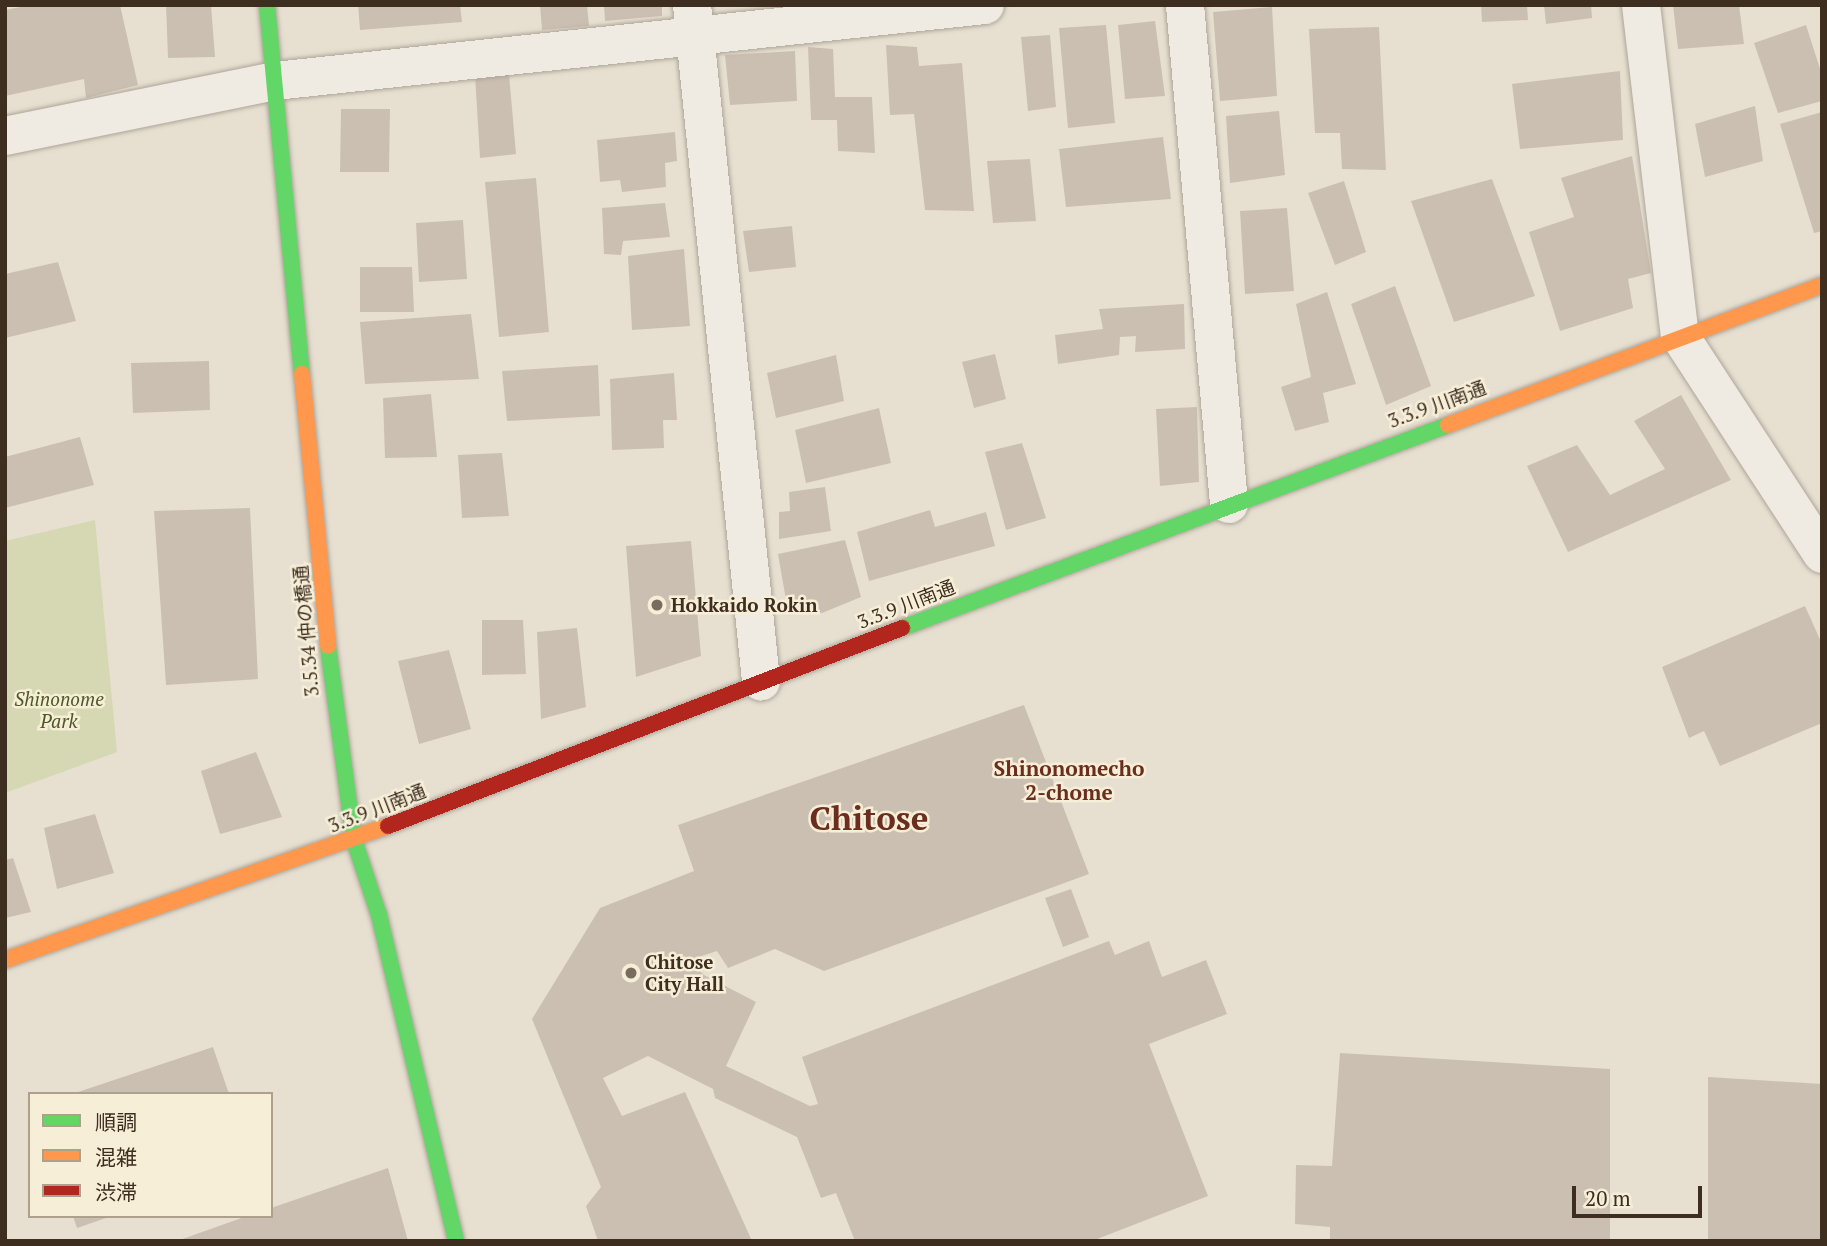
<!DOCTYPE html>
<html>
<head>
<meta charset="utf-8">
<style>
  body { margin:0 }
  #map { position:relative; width:1827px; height:1246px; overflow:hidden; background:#e7e0d1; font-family:"PT Serif","Noto Sans JP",serif }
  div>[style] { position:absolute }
  .green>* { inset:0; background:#d6d7b3 }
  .building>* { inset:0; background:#cbbfb2 }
  .roads { filter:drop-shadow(0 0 2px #ada599) drop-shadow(0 0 2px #ada599) }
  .street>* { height:38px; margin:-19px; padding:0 19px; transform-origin:19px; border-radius:19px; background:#efebe3 }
  .fast>* { height:16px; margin:-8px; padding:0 8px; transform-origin:8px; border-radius:8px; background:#63d668 }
  .slow>* { height:16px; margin:-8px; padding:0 8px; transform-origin:8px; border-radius:8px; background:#ff974d }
  .jam>* { height:16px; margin:-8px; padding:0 8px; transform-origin:8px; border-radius:8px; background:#b3261e }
  .dots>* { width:19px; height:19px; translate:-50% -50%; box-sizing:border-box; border:4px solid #f7eed8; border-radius:50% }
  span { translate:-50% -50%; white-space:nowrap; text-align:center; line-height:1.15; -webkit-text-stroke:5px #f7eed8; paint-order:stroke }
  .street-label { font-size:19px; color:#3d2e20 }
  .poi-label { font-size:19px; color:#3d2e20; font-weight:700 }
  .left { translate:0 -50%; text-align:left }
  .park-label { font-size:19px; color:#4d5a26; font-style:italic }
  .neighbourhood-label { font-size:21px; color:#6b2e1e; font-weight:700 }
  .town-label { font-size:33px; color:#6b2e1e; font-weight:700 }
  .frame { position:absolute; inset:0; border:7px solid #3d2e20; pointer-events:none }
  .legend { position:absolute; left:28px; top:1092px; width:245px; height:126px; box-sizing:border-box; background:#f7eed8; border:2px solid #ada18e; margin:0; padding:9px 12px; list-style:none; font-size:21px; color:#3d2e20 }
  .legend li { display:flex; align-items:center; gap:14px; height:35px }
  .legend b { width:35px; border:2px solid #ada18e }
  .scale { position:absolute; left:1572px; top:1186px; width:130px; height:32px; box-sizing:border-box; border:4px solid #3d2e20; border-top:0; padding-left:9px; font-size:21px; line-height:24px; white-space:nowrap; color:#3d2e20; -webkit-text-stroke:5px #f7eed8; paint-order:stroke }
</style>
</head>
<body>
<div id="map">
  <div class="green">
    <i style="clip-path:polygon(95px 520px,117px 752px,5px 793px,5px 541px)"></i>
  </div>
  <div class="building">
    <i style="clip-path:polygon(31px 5px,120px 5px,138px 85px,86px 98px,84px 79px,5px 96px,5px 10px)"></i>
    <i style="clip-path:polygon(166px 5px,211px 5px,215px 57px,168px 58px)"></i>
    <i style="clip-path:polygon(358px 5px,460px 5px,462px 22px,360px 30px)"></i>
    <i style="clip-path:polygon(540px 5px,587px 5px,589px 26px,542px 30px)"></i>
    <i style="clip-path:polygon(604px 5px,662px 5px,662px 16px,605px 21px)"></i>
    <i style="clip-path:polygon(1481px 5px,1527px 5px,1528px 20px,1482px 22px)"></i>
    <i style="clip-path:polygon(1544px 5px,1591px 5px,1592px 18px,1546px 24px)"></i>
    <i style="clip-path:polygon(1673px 5px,1739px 5px,1744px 44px,1678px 49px)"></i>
    <i style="clip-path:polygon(1272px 7px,1277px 96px,1220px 101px,1213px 12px)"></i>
    <i style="clip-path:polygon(1155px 21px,1165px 96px,1125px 99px,1118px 25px)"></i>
    <i style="clip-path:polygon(1106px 25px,1115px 123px,1068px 128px,1059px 28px)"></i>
    <i style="clip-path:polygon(1806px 25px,1822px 75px,1822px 101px,1778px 113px,1754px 43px)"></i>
    <i style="clip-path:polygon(1379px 27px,1386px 170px,1342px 169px,1340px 133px,1315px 133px,1309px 29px)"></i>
    <i style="clip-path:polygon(1050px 35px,1056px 107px,1028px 111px,1021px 37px)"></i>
    <i style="clip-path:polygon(886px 45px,917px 47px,919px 66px,962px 63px,974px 211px,925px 210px,914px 114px,890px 115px)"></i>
    <i style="clip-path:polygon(808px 47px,833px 49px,835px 97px,872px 97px,875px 153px,838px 151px,837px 120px,811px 120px)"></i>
    <i style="clip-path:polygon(795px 51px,797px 101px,730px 105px,725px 55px)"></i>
    <i style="clip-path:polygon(1620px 71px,1623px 140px,1520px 149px,1512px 84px)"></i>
    <i style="clip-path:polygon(509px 74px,516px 154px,480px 158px,475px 75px)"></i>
    <i style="clip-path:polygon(1755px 106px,1763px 161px,1705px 177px,1695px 124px)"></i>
    <i style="clip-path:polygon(341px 109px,390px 109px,389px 172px,340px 172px)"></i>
    <i style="clip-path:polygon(1279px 111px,1285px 175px,1230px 183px,1226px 116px)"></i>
    <i style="clip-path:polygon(1822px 112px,1822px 231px,1814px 233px,1780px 124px)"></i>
    <i style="clip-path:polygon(675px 132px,677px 161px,665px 163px,666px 187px,622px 192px,620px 180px,600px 182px,597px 140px)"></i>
    <i style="clip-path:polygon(1163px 137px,1171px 199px,1066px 207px,1059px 149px)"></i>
    <i style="clip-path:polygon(1632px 156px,1651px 273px,1628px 279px,1633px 308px,1560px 331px,1529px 232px,1574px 217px,1561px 178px)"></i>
    <i style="clip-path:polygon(1030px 159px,1036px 221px,993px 223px,987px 161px)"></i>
    <i style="clip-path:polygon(536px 178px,549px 332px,499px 337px,485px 182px)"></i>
    <i style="clip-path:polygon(1492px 179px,1535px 296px,1454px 322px,1411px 201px)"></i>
    <i style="clip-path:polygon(1344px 181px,1366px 252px,1335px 265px,1308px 193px)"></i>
    <i style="clip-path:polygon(665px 203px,670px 237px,623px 241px,621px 255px,604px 254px,602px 208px)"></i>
    <i style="clip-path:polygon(1287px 208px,1294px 291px,1245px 294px,1240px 211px)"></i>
    <i style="clip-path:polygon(463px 220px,467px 279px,419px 282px,416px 223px)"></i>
    <i style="clip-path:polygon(792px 226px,796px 267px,749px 272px,743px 231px)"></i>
    <i style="clip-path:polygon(684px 249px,690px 326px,632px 330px,628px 256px)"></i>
    <i style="clip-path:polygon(58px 262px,76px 321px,5px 338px,5px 274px)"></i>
    <i style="clip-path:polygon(360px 267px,412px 267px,414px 312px,360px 312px)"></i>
    <i style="clip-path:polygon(1395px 286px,1431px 386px,1386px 405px,1351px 304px)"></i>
    <i style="clip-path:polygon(1327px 292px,1356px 384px,1323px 393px,1329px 422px,1295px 431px,1281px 387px,1311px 377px,1296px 304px)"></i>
    <i style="clip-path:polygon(1184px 304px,1185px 349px,1135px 352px,1136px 336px,1120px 337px,1119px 355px,1058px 364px,1055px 335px,1103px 329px,1099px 309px)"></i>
    <i style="clip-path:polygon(471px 314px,479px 379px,365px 384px,360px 322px)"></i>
    <i style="clip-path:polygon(995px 354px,1006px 399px,974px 408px,962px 362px)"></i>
    <i style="clip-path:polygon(836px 355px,844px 401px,776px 418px,767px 373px)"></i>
    <i style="clip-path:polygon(209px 361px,210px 410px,133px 413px,131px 363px)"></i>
    <i style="clip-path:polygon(598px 365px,600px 416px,507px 421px,502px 371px)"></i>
    <i style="clip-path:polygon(674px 373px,677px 420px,663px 420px,664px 448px,612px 450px,610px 379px)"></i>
    <i style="clip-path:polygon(431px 394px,437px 457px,385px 458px,383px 398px)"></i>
    <i style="clip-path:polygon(1681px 395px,1731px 480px,1568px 552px,1527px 466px,1577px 445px,1610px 495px,1665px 469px,1634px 421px)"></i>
    <i style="clip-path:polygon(1197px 407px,1199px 482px,1160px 486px,1156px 409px)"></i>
    <i style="clip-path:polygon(879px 408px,891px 463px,806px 483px,795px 430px)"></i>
    <i style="clip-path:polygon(80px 437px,94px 485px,5px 508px,5px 457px)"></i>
    <i style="clip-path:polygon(1022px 443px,1046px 518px,1006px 530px,985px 452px)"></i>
    <i style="clip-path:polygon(502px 453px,509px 516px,462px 518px,458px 455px)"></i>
    <i style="clip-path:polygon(825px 487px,831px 531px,779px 539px,779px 512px,790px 511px,789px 492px)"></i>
    <i style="clip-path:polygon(250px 508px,258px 679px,166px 685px,154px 511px)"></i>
    <i style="clip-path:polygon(930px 510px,935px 527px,986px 512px,995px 546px,869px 581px,857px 532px)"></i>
    <i style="clip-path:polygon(845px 540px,861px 597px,822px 613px,787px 606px,778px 554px)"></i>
    <i style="clip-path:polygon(691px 541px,701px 656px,636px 677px,626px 546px)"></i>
    <i style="clip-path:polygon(1805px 606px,1822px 644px,1822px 723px,1720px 766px,1704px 731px,1689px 738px,1662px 667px)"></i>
    <i style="clip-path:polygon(482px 620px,523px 620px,526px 674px,482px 675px)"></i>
    <i style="clip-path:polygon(577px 628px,586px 707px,541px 719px,537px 632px)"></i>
    <i style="clip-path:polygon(449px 650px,471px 729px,419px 744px,398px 661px)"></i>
    <i style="clip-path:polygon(1024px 705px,1089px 874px,824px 971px,775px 949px,728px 968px,717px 951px,689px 960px,704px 975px,756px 1002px,726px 1066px,810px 1106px,818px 1104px,802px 1057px,1109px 941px,1115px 955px,1149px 941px,1162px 977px,1206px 960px,1227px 1014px,1149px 1044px,1208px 1196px,1092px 1241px,855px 1241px,836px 1193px,821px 1198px,797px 1137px,715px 1098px,713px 1089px,648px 1056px,603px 1078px,622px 1116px,685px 1092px,752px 1241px,598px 1241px,586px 1206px,601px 1187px,532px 1019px,600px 908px,694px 871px,678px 825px)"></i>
    <i style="clip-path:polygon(256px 752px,282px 817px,220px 834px,201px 771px)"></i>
    <i style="clip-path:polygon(95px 814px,114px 873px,57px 889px,44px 828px)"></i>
    <i style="clip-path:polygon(13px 858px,31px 912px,5px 918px,5px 860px)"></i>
    <i style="clip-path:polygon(1071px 889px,1089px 937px,1063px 947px,1045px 898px)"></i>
    <i style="clip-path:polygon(213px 1047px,229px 1094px,76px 1094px,75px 1093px)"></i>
    <i style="clip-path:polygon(1340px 1053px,1610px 1069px,1610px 1241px,1330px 1241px,1330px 1227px,1295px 1224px,1296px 1165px,1332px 1166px)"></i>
    <i style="clip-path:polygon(1708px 1077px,1822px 1084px,1822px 1241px,1708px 1241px)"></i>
    <i style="clip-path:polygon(388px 1168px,408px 1241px,177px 1241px,247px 1216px,271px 1216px,271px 1208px)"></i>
    <i style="clip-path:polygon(73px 1216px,109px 1216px,109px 1217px,77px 1228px)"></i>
  </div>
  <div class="roads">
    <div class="street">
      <i style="left:692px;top:5px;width:680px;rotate:84.17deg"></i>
      <i style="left:1185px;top:5px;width:501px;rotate:84.96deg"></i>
      <i style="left:1641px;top:5px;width:333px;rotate:83.3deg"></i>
      <i style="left:1680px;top:336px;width:260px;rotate:56.9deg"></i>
      <i style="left:5px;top:136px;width:276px;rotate:-11.5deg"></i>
      <i style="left:275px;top:81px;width:714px;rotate:-6.11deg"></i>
    </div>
    <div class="fast">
      <i style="left:267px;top:5px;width:371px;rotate:84.6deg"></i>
      <i style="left:902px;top:628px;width:583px;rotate:-20.39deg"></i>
      <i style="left:328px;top:646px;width:196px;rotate:82.4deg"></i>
      <i style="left:354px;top:840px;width:79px;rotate:71.6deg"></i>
      <i style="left:379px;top:915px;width:335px;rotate:76.7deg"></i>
    </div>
    <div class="slow">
      <i style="left:302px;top:374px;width:273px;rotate:84.5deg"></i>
      <i style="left:1448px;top:425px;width:399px;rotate:-20.5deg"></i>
      <i style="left:5px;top:960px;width:406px;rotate:-19.3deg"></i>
    </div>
    <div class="jam">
      <i style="left:388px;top:826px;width:551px;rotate:-21.07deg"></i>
    </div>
  </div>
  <div class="dots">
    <i style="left:657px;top:605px;background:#786c5e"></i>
    <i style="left:631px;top:973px;background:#786c5e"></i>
  </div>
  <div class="street-label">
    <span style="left:1437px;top:404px;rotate:-20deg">3.3.9 川南通</span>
    <span style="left:906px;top:604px;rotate:-21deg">3.3.9 川南通</span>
    <span style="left:306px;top:631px;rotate:-95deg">3.5.34 仲の橋通</span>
    <span style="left:377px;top:808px;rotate:-21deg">3.3.9 川南通</span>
  </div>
  <div class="poi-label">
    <span class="left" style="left:671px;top:605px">Hokkaido Rokin</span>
    <span class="left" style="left:645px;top:973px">Chitose<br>City Hall</span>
  </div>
  <div class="park-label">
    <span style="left:59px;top:710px">Shinonome<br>Park</span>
  </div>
  <div class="neighbourhood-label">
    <span style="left:1069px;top:780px">Shinonomecho<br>2-chome</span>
  </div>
  <div class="town-label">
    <span style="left:869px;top:818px">Chitose</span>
  </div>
  <div class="frame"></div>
  <ul class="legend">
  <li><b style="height:9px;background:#63d668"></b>順調</li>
  <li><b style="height:9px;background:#ff974d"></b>混雑</li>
  <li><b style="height:9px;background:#b3261e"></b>渋滞</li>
  </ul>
  <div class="scale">20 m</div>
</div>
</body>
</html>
